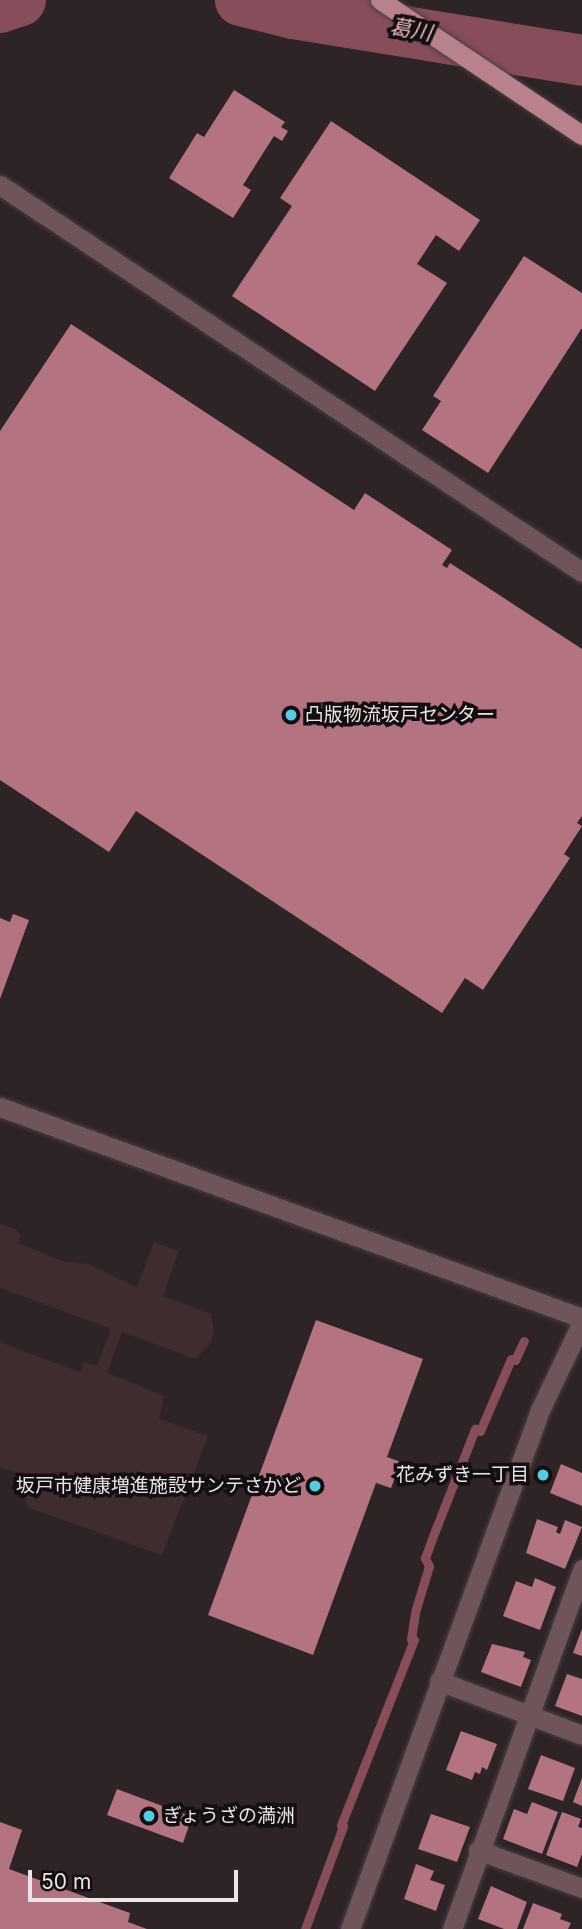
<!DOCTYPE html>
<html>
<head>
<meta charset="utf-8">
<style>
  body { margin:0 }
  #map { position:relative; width:582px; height:1929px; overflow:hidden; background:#2e2325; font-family:Inter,"Noto Sans JP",sans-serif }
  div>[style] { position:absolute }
  .built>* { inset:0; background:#3e2c2f }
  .stream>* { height:9px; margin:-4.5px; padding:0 4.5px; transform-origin:4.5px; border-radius:4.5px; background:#884d5a }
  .river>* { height:51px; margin:-25.5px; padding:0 25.5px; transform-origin:25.5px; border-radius:25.5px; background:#884d5a }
  .building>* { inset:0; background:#b37381 }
  .roads { filter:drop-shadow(0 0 2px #483e40) drop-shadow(0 0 2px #483e40) }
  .minor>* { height:19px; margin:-9.5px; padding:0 9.5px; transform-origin:9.5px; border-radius:9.5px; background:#6f5459 }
  .tertiary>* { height:19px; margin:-9.5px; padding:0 9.5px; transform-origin:9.5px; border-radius:9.5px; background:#6f5459 }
  .primary>* { height:19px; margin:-9.5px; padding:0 9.5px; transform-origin:9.5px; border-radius:9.5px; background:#b8818c }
  .dots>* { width:19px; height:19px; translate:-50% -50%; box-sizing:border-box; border:4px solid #130e0f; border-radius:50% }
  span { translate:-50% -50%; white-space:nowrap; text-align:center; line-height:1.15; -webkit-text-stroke:7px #130e0f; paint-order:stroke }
  .poi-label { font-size:19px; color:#ebe3e4 }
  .left { translate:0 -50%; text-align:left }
  .right { translate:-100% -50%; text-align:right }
  .water-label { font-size:21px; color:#f5bcc7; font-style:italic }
  .scale { position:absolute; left:28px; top:1870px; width:210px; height:32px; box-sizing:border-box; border:4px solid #ebe3e4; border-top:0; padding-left:9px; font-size:21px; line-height:24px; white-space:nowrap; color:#ebe3e4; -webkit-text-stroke:5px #130e0f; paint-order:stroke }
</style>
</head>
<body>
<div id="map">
  <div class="built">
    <i style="clip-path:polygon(0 1224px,16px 1229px,20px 1235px,18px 1243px,63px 1261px,89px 1264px,137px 1287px,154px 1242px,179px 1251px,163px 1296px,211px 1314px,214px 1331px,210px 1344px,195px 1359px,122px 1332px,108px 1370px,108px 1373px,164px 1396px,159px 1419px,208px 1436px,162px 1555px,29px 1508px,25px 1502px,32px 1479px,0 1467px,0 1342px,80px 1372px,84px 1362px,97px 1366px,111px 1329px,0 1288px)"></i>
  </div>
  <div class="stream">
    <i style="left:305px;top:1929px;width:110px;rotate:-69.7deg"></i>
    <i style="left:343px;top:1826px;width:2px;rotate:-153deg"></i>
    <i style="left:341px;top:1825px;width:199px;rotate:-68.5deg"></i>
    <i style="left:414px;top:1640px;width:3px;rotate:-162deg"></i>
    <i style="left:411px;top:1639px;width:30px;rotate:-81deg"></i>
    <i style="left:416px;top:1609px;width:45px;rotate:-73.2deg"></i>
    <i style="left:429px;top:1566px;width:9px;rotate:-117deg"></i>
    <i style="left:425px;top:1558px;width:29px;rotate:-70deg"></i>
    <i style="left:435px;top:1531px;width:110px;rotate:-68.6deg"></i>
    <i style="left:475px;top:1429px;width:5px;rotate:22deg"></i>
    <i style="left:480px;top:1431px;width:78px;rotate:-66.7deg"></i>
    <i style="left:511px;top:1359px;width:4px;rotate:14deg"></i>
    <i style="left:515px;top:1360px;width:21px;rotate:-65deg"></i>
  </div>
  <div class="river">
    <i style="left:240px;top:0;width:55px;rotate:13.8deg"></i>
    <i style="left:293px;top:13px;width:293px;rotate:9.2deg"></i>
    <i style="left:0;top:7px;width:21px;rotate:-19deg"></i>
  </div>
  <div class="building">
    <i style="clip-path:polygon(234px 90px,285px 122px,281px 127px,288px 131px,282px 141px,274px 136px,243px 185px,251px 190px,233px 218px,169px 178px,197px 133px,204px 137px)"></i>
    <i style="clip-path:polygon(331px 121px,480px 220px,459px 251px,436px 235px,417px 264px,447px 283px,375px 391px,232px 296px,292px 206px,280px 198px)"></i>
    <i style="clip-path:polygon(524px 256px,582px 293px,582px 328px,488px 473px,422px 430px,441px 401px,433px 396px)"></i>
    <i style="clip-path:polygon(71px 324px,354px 510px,365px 493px,452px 550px,442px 565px,447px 568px,450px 563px,582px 649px,582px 816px,577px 823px,582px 826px,564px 854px,570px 858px,483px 990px,465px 978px,442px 1013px,136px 811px,109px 852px,0 780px,0 431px)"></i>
    <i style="clip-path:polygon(13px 914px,29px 920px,0 999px,0 918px,10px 922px)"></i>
    <i style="clip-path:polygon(316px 1320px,423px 1359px,387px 1457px,401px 1462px,391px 1488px,376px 1483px,313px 1655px,208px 1615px)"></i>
    <i style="clip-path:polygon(561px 1464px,582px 1473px,582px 1506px,550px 1493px)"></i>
    <i style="clip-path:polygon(537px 1519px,558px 1527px,556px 1532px,560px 1534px,565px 1520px,582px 1527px,565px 1569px,526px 1553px)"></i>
    <i style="clip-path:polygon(535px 1578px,556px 1587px,540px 1630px,503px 1616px,516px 1581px,532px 1587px)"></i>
    <i style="clip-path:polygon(582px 1629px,582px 1656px,573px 1653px)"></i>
    <i style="clip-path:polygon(492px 1644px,525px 1652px,523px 1657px,531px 1660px,521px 1687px,481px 1672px)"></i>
    <i style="clip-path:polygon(567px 1674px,582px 1679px,582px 1716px,555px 1706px)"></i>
    <i style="clip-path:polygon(461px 1731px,497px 1744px,487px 1770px,482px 1767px,480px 1774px,475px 1772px,472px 1780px,446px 1770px)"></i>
    <i style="clip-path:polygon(541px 1755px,575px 1768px,563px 1801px,528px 1789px)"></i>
    <i style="clip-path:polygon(582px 1778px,582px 1806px,573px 1802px)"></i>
    <i style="clip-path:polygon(117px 1789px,192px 1817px,183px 1843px,107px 1815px)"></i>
    <i style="clip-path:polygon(532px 1802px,558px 1812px,542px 1854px,503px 1839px,514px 1809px,527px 1814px)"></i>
    <i style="clip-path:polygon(562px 1812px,581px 1819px,578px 1827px,582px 1828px,582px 1854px,577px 1867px,546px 1855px)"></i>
    <i style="clip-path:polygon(431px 1814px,470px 1827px,457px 1862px,418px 1849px)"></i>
    <i style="clip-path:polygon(0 1822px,22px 1830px,9px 1869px,130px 1913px,128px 1922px,147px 1929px,0 1929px)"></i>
    <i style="clip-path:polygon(416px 1864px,434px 1871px,430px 1880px,445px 1885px,436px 1911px,404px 1899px)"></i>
    <i style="clip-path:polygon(491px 1886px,527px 1902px,517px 1929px,504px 1929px,478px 1919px)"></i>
    <i style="clip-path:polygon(533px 1903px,562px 1914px,560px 1919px,571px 1923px,568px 1929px,523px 1929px)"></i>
  </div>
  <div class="roads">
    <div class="minor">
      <i style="left:439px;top:1681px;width:153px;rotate:20.7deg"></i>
      <i style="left:478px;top:1850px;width:111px;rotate:20.1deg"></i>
      <i style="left:452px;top:1929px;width:383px;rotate:-70.1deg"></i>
    </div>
    <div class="tertiary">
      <i style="left:0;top:185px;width:699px;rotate:33.62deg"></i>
      <i style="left:0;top:1107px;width:619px;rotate:19.93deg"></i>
      <i style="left:350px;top:1929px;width:553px;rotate:-69.89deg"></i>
      <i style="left:540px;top:1410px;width:98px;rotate:-64.5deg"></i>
    </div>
    <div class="primary">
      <i style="left:380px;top:0;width:243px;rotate:33.8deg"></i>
    </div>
  </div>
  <div class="dots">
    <i style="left:291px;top:715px;background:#58c9e3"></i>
    <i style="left:543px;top:1475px;background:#58c9e3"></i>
    <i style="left:315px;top:1486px;background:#58c9e3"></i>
    <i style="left:149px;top:1816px;background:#58c9e3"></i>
  </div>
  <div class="poi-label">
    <span class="left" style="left:305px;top:715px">凸版物流坂戸センター</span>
    <span class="right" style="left:529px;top:1475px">花みずき一丁目</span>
    <span class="right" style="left:301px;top:1486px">坂戸市健康増進施設サンテさかど</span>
    <span class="left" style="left:163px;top:1816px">ぎょうざの満洲</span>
  </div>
  <div class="water-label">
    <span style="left:411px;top:30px;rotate:10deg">葛川</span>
  </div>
  <div class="scale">50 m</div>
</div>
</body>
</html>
